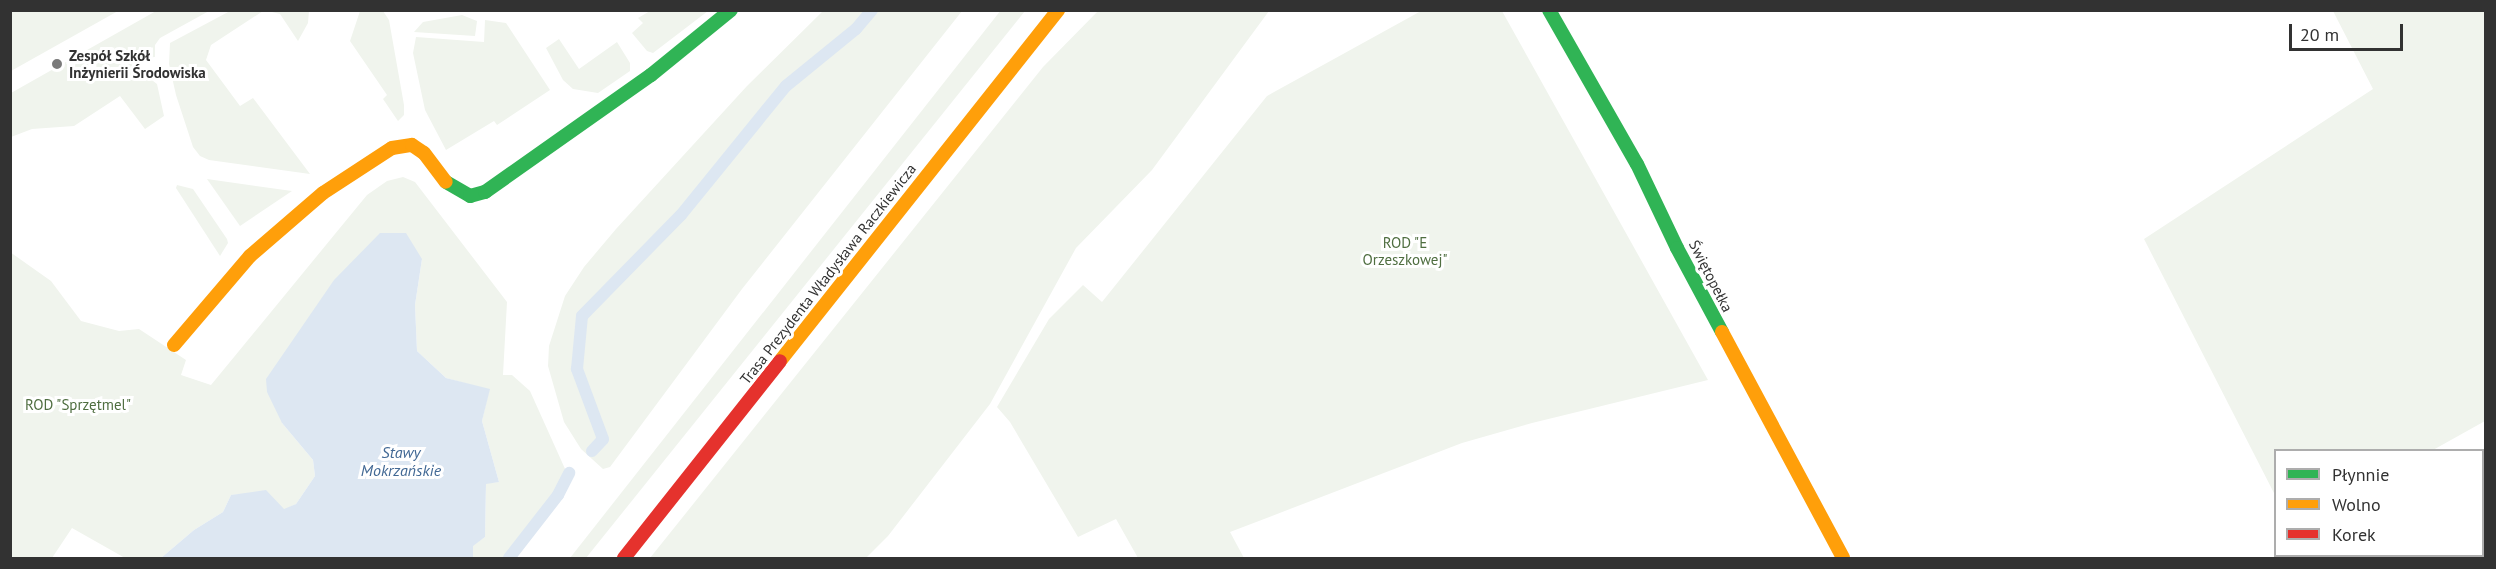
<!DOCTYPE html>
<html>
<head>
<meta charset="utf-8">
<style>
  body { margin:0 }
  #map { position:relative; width:2496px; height:569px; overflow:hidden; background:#fff; font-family:"PT Sans",sans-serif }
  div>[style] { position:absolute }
  .green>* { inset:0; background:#f0f4ed }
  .water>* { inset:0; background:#dde7f2 }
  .stream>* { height:12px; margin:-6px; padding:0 6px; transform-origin:6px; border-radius:6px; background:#dde7f2 }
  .fast>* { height:14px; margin:-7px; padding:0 7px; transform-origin:7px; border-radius:7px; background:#30b455 }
  .slow>* { height:14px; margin:-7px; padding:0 7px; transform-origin:7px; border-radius:7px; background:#ff9f0a }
  .jam>* { height:14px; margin:-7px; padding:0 7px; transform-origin:7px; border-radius:7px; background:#e5322d }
  .dots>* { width:16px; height:16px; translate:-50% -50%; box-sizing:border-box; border:3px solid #fff; border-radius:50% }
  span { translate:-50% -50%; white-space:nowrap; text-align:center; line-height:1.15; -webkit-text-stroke:6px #fff; paint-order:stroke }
  .poi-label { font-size:15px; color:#323232; font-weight:700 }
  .left { translate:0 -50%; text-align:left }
  .park-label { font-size:15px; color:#4f6e40 }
  .street-label { font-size:15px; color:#323232 }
  .water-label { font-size:16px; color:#416894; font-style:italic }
  .frame { position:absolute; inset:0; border:12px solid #323232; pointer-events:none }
  .legend { position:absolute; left:2274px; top:449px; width:210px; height:108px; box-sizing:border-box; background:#fff; border:2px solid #adadad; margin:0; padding:8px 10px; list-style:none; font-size:18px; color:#323232 }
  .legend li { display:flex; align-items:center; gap:12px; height:30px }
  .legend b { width:30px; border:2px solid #adadad }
  .scale { position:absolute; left:2289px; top:24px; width:114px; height:27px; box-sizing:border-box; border:3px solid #323232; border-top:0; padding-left:8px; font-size:18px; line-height:21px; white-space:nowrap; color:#323232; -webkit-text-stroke:4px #fff; paint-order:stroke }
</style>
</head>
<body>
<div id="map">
  <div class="green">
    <i style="clip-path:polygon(11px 10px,118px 10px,118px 11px,11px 71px)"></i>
    <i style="clip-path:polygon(1001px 10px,1025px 11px,586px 558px,570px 558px)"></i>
    <i style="clip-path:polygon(156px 11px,209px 11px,160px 38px,155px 45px,155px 57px,126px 60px,157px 84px,164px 116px,145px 129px,120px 96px,74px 126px,32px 129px,11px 137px,11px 93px)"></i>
    <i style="clip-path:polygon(230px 11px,263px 11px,211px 45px,206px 60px,240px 106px,253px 98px,310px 174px,209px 160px,200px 156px,193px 147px,176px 95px,169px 64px,170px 43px)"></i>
    <i style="clip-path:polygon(268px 11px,309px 11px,308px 23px,298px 41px,280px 14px)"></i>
    <i style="clip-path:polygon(360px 11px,383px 11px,389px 20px,404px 105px,404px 115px,398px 121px,383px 99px,387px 95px,350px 41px)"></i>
    <i style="clip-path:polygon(650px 11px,708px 11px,653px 53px,647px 51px,632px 33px,643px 23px,638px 18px)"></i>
    <i style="clip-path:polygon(823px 11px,962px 11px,742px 289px,610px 467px,603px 469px,581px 449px,564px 422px,548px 366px,549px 346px,565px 296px,584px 267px,616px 229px,747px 86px)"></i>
    <i style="clip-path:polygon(1098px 11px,1269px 11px,1152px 170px,1076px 248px,990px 404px,888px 536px,866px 558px,650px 558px,1043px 67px)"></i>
    <i style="clip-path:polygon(1421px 11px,1502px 11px,1708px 380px,1532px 423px,1462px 443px,1230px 532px,1244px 558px,1138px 558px,1116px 519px,1078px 537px,1010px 422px,997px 407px,1049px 319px,1083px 285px,1102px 302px,1267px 96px)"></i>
    <i style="clip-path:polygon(2333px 11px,2485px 11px,2485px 421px,2433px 450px,2276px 450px,2275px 495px,2144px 239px,2373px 89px)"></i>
    <i style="clip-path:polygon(462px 15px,477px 21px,475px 36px,414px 32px,423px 22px)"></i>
    <i style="clip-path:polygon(485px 20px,506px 23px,550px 90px,497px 125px,494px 121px,446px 150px,425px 110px,413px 53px,416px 37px,484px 42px)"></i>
    <i style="clip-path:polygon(559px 39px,579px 69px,617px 42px,630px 63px,630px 71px,598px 93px,573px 89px,563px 80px,546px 48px)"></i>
    <i style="clip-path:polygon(403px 177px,415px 182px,507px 302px,503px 375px,512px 375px,530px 391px,566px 471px,558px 495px,509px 558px,473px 558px,472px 546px,485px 537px,486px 483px,499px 482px,482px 421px,489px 390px,446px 378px,417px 351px,415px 305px,422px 259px,282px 423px,313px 460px,315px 476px,296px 504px,284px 510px,273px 501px,246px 494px,231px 495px,223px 512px,194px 530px,161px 558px,125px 558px,72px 528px,52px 558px,11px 558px,10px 252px,51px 281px,81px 321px,119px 331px,139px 329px,186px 360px,181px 375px,211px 385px,367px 195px,387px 181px)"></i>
    <i style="clip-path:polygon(207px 179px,292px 191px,240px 226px)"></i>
    <i style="clip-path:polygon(177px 185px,193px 189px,227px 239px,228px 243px,220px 256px,176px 188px)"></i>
  </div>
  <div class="water">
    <i style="clip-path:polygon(380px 233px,406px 233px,422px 259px,415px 305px,417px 351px,446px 378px,490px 389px,482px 421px,499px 482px,486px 484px,485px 537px,473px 546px,473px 558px,161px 558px,194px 530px,223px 512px,231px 495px,266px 490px,284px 509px,296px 504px,315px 476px,313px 460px,282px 423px,267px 392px,266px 379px,334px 280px)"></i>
  </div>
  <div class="stream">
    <i style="left:592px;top:451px;width:16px;rotate:-47deg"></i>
    <i style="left:603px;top:439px;width:75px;rotate:-110.4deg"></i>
    <i style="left:577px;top:369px;width:53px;rotate:-84.6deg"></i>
    <i style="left:582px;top:316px;width:141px;rotate:-45.6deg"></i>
    <i style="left:681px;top:215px;width:166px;rotate:-50.9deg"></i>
    <i style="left:786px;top:86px;width:90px;rotate:-39.2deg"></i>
    <i style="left:856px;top:29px;width:25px;rotate:-50deg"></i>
    <i style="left:509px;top:558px;width:80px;rotate:-52.1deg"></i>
    <i style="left:558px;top:495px;width:25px;rotate:-63deg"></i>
  </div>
  <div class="fast">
    <i style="left:1549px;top:10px;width:177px;rotate:60.3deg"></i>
    <i style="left:1637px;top:164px;width:93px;rotate:64.5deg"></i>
    <i style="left:1677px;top:248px;width:95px;rotate:61.8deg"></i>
    <i style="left:446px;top:182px;width:28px;rotate:30deg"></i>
    <i style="left:470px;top:196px;width:16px;rotate:-15deg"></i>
    <i style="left:485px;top:192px;width:203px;rotate:-35.2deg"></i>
    <i style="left:651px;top:75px;width:103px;rotate:-39.1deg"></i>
  </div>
  <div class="slow">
    <i style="left:1722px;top:332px;width:256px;rotate:61.8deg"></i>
    <i style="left:174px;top:345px;width:117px;rotate:-49.5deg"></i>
    <i style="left:250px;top:256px;width:96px;rotate:-40.8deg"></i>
    <i style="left:323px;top:193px;width:82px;rotate:-33.1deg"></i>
    <i style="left:392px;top:148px;width:20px;rotate:-9deg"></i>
    <i style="left:412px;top:145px;width:14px;rotate:34deg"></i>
    <i style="left:424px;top:153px;width:36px;rotate:53deg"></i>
    <i style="left:780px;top:361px;width:448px;rotate:-51.6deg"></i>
  </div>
  <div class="jam">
    <i style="left:624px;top:558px;width:251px;rotate:-51.6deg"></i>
  </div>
  <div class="dots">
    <i style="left:57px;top:64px;background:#7a7a7a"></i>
  </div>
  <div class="poi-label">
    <span class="left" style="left:69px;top:64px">Zespół Szkół<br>Inżynierii Środowiska</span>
  </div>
  <div class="park-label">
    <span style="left:1405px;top:251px">ROD "E<br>Orzeszkowej"</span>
    <span style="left:78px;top:405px">ROD "Sprzętmel"</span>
  </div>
  <div class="street-label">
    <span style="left:828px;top:274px;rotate:-52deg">Trasa Prezydenta Władysława Raczkiewicza</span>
    <span style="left:1711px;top:276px;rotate:63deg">Świętopełka</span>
  </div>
  <div class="water-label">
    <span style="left:401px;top:461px">Stawy<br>Mokrzańskie</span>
  </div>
  <div class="frame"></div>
  <ul class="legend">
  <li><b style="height:8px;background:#30b455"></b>Płynnie</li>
  <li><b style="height:8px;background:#ff9f0a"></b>Wolno</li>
  <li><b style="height:8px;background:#e5322d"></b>Korek</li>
  </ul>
  <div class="scale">20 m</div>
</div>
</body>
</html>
